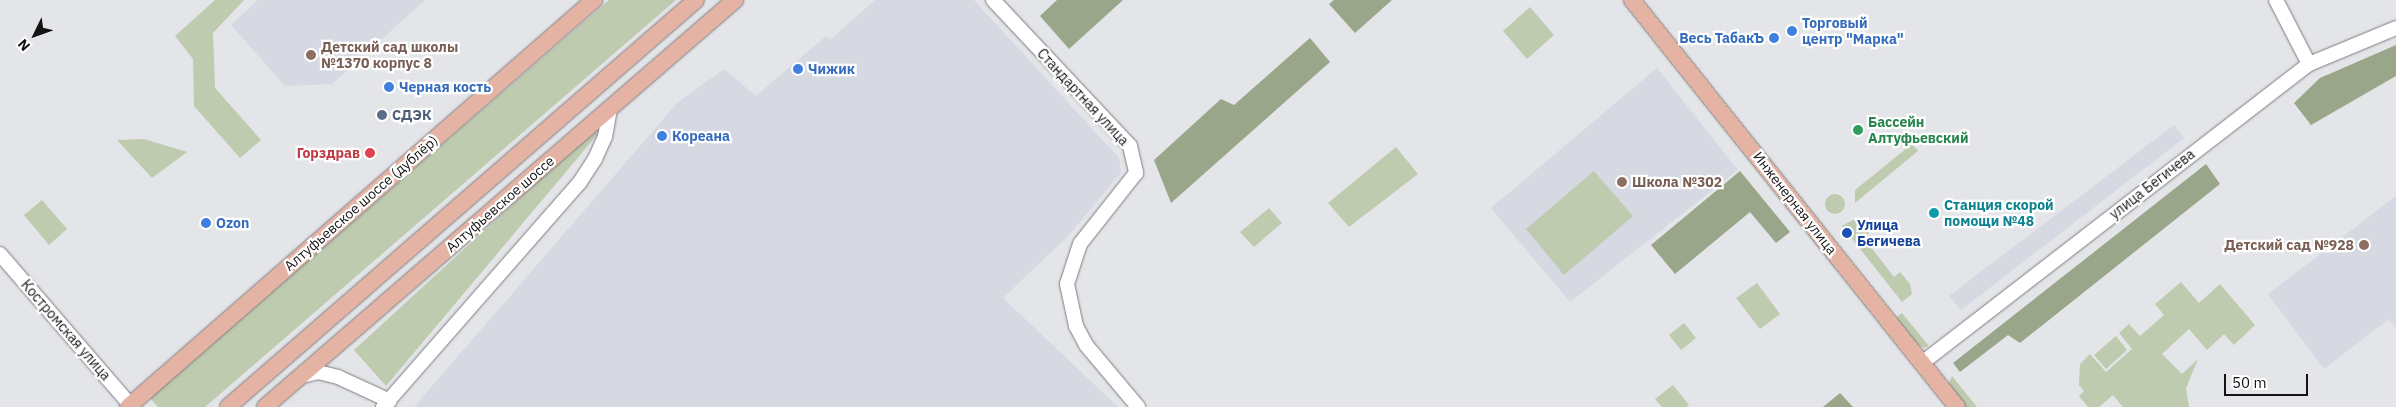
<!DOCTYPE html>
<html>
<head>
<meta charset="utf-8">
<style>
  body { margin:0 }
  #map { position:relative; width:2396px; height:407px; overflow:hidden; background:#e4e5e8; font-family:"IBM Plex Sans",sans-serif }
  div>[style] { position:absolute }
  .built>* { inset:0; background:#d6d8e2 }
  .green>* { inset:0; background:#becbaf }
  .round { border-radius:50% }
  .forest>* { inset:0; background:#99a689 }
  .roads { filter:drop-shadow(0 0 1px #7d7d80) drop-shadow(0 0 1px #7d7d80) }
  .minor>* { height:14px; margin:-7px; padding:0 7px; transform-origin:7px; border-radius:7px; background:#fff }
  .major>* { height:16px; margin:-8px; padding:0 8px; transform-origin:8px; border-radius:8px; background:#e5b3a3 }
  .dots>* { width:14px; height:14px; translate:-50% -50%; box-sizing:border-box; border:2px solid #fff; border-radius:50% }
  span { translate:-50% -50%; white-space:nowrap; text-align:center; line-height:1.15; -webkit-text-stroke:4.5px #fff; paint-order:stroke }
  .shop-label { font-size:14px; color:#366cbe; font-weight:700 }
  .left { translate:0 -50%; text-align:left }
  .right { translate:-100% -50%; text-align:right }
  .education-label { font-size:14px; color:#785e54; font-weight:700 }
  .street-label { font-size:14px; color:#131314 }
  .service-label { font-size:14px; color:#4e5e75; font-weight:700 }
  .leisure-label { font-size:14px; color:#27864d; font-weight:700 }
  .health-label { font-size:14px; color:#be3a42; font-weight:700 }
  .culture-label { font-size:14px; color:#0d838f; font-weight:700 }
  .transit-label { font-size:14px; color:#164399; font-weight:700 }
  .north { position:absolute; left:10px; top:10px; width:50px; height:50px; -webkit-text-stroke:4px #fff; paint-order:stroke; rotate:228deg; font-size:14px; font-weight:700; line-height:20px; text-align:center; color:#131314 }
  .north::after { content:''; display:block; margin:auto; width:18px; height:22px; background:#131314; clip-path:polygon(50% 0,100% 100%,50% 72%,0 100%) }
  .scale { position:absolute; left:2224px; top:374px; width:84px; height:22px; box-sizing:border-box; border:2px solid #131314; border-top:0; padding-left:6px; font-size:15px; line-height:18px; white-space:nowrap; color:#131314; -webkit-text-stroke:4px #fff; paint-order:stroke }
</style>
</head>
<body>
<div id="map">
  <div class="built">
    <i style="clip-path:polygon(258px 0,425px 0,332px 84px,285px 86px,231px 25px)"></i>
    <i style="clip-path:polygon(875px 0,974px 0,1119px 158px,1121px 173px,1068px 236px,1003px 298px,1118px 407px,414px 407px,678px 102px,724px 69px,756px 96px,826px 36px,830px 40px)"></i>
    <i style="clip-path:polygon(1657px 68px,1738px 170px,1570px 302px,1491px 208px)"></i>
    <i style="clip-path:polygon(2174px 125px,2184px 138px,1961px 310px,1949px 296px)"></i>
    <i style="clip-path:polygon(2396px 196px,2396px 328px,2389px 319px,2324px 369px,2268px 294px)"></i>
  </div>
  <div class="green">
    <i style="clip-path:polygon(215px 0,244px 0,213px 33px,215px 88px,261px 140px,240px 158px,194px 106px,193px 59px,175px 36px)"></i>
    <i style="clip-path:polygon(609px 0,676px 0,205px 407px,158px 407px,150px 398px)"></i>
    <i style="clip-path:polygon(1530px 7px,1554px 35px,1527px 59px,1503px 31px)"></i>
    <i style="clip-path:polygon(596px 128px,597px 135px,386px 386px,354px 350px)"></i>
    <i style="clip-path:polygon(144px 139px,187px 152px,152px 178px,117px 140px)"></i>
    <i style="clip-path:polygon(1912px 144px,1918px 151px,1855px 203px,1855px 190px)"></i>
    <i style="clip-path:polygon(1396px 147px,1418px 174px,1349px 227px,1328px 203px)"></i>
    <i style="clip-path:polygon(1594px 171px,1633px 216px,1564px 275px,1526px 229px)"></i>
    <i class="round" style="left:1825px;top:194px;width:20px;height:20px"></i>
    <i style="clip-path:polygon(42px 200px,67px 229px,49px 245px,24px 215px)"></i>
    <i style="clip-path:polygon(1269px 208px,1282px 223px,1254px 247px,1240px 232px)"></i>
    <i style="clip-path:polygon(1855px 219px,1869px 233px,1864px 238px,1894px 277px,1900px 272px,1910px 284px,1912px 294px,1902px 302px,1842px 226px)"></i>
    <i style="clip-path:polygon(2181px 282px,2199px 303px,2220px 284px,2255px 325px,2234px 345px,2224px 334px,2207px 350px,2189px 329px,2162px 354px,2182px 374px,2198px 359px,2186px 388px,2189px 407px,2123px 407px,2113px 395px,2099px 407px,2088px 407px,2079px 396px,2084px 391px,2079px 385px,2080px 364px,2090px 354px,2106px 372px,2132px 349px,2119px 333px,2129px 324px,2140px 336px,2164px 315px,2155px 304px)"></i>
    <i style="clip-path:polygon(1757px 283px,1780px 314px,1760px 329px,1736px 298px)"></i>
    <i style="clip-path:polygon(1902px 313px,1929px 346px,1924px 348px,1915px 343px,1896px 318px)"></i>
    <i style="clip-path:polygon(1684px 323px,1696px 338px,1681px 350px,1669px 335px)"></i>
    <i style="clip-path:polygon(2116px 336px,2127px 350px,2106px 369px,2094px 355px)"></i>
    <i style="clip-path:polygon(1952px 376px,1977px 407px,1965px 407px,1948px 384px)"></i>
    <i style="clip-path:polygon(1673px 385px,1689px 405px,1686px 407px,1662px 407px,1655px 399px)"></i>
  </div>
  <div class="forest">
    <i style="clip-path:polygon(1057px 0,1123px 0,1069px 49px,1040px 16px)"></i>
    <i style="clip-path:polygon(1334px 0,1392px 0,1355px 33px,1329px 4px)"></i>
    <i style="clip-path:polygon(1310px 38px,1330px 62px,1171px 203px,1154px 160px,1221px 99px,1234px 105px)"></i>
    <i style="clip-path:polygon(2396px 45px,2396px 76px,2311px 125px,2294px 103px,2320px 78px)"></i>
    <i style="clip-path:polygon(2206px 164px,2220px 184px,2020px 343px,2008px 335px,1960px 372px,1953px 363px)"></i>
    <i style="clip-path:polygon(1740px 171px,1790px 232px,1776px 243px,1750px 212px,1675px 274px,1651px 245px)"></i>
    <i style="clip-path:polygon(1840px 393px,1853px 407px,1823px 407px)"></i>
  </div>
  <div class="roads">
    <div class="minor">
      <i style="left:993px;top:0;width:200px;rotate:46.8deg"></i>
      <i style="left:1130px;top:146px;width:28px;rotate:77deg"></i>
      <i style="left:1136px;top:173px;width:90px;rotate:128.3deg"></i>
      <i style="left:1080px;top:244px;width:42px;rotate:108deg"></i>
      <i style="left:1067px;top:284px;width:43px;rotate:77.9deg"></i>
      <i style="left:1076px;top:326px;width:21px;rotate:62deg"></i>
      <i style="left:1086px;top:345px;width:81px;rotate:50deg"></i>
      <i style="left:2276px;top:0;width:72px;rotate:62.7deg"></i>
      <i style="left:0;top:254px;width:202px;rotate:49.2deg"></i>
      <i style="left:1922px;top:363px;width:489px;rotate:-37.7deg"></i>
      <i style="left:2309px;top:64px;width:94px;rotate:-22.5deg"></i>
      <i style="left:302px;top:376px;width:16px;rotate:-14deg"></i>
      <i style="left:318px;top:372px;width:21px;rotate:14deg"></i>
      <i style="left:338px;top:377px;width:57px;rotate:24.8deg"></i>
      <i style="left:383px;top:407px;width:299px;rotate:-48.8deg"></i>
      <i style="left:580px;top:182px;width:27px;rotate:-57deg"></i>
      <i style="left:595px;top:159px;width:24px;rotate:-66deg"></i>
      <i style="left:605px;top:137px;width:28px;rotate:-80deg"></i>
    </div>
    <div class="major">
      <i style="left:1632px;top:0;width:521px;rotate:51.39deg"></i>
      <i style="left:128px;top:407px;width:619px;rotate:-41.13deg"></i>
      <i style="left:228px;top:407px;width:620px;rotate:-41.01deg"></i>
      <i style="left:265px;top:407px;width:622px;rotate:-40.89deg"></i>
    </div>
  </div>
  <div class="dots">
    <i style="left:1792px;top:31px;background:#3f7fe0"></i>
    <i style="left:1774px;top:38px;background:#3f7fe0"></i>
    <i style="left:311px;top:55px;background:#8d6e63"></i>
    <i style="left:798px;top:69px;background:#3f7fe0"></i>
    <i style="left:389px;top:87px;background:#3f7fe0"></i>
    <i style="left:382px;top:115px;background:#5c6f8a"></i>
    <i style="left:1858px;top:130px;background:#2e9e5b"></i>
    <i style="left:662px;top:136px;background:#3f7fe0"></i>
    <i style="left:370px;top:153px;background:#e0444e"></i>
    <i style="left:1622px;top:182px;background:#8d6e63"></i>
    <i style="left:1934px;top:213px;background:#0f9aa8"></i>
    <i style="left:206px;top:223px;background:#3f7fe0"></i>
    <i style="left:1847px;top:233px;background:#1a4fb4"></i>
    <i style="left:2364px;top:245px;background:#8d6e63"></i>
  </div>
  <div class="shop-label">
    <span class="left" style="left:1802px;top:31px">Торговый<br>центр "Марка"</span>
    <span class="right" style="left:1764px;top:38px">Весь ТабакЪ</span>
    <span class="left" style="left:808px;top:69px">Чижик</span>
    <span class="left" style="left:399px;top:87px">Черная кость</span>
    <span class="left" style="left:672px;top:136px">Кореана</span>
    <span class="left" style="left:216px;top:223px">Ozon</span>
  </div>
  <div class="education-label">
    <span class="left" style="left:321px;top:55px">Детский сад школы<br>№1370 корпус 8</span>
    <span class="left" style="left:1632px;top:182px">Школа №302</span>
    <span class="right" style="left:2354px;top:245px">Детский сад №928</span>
  </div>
  <div class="street-label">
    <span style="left:1083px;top:97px;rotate:47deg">Стандартная улица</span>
    <span style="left:2152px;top:184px;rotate:-38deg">улица Бегичева</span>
    <span style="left:361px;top:203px;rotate:-41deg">Алтуфьевское шоссе (дублёр)</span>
    <span style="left:1795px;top:203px;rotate:52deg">Инженерная улица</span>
    <span style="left:500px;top:204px;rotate:-41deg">Алтуфьевское шоссе</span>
    <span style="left:66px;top:330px;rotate:49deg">Костромская улица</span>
  </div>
  <div class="service-label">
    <span class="left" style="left:392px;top:115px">СДЭК</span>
  </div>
  <div class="leisure-label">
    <span class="left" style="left:1868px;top:130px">Бассейн<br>Алтуфьевский</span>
  </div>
  <div class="health-label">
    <span class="right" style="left:360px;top:153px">Горздрав</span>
  </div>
  <div class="culture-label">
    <span class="left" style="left:1944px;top:213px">Станция скорой<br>помощи №48</span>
  </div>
  <div class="transit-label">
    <span class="left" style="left:1857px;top:233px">Улица<br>Бегичева</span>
  </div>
  <div class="north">N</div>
  <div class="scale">50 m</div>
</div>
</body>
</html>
